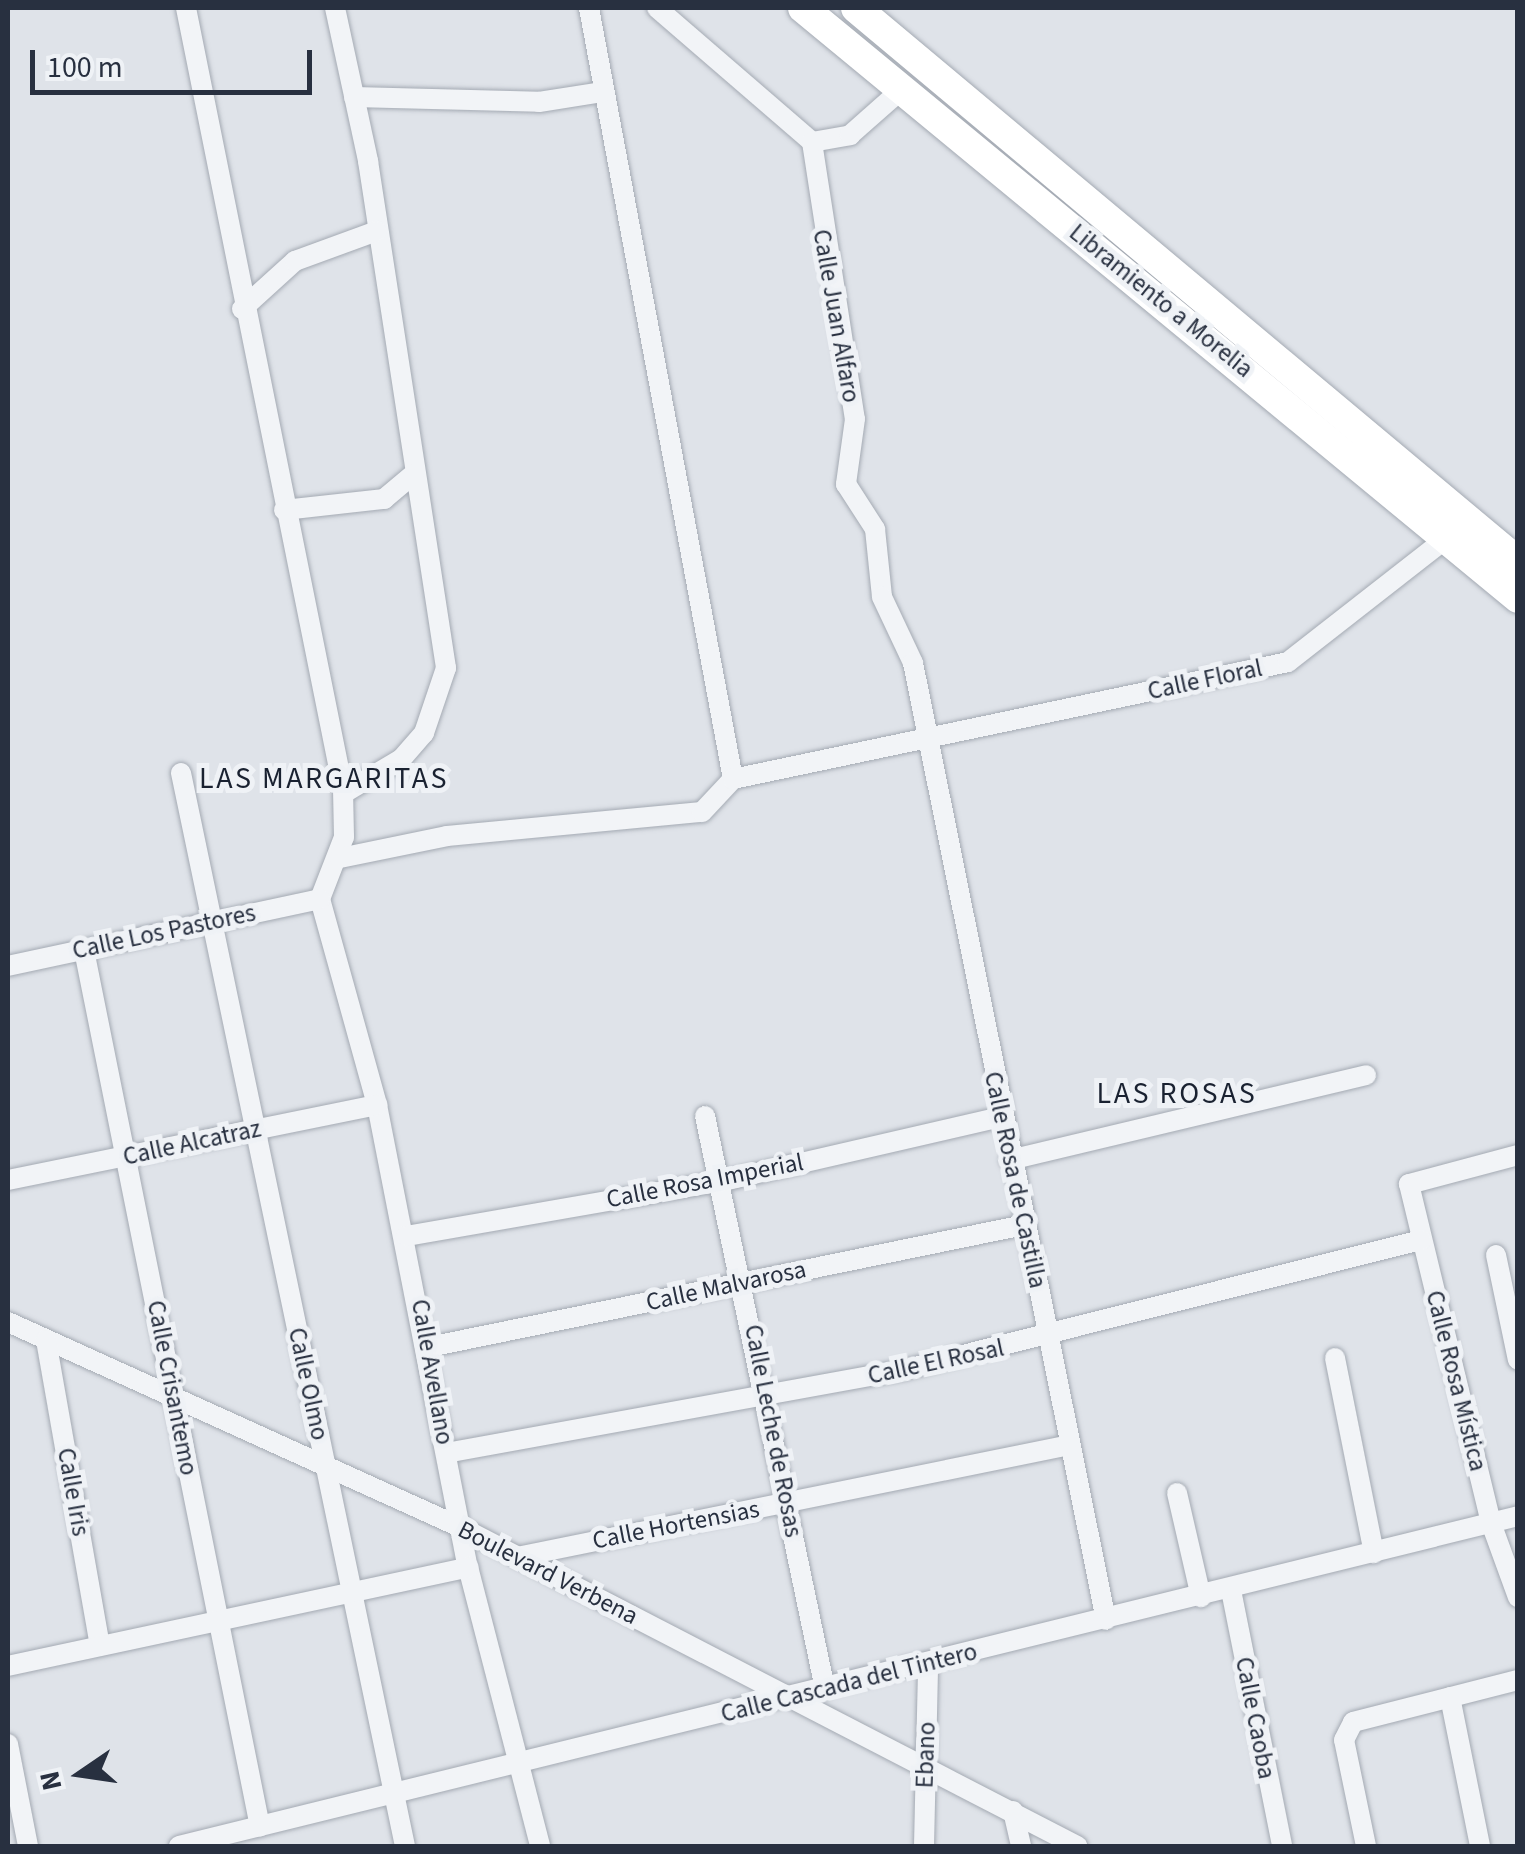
<!DOCTYPE html>
<html>
<head>
<meta charset="utf-8">
<style>
  body { margin:0 }
  #map { position:relative; width:1525px; height:1854px; overflow:hidden; background:#dfe3e9; font-family:"Source Sans 3",sans-serif }
  div>[style] { position:absolute }
  .roads { filter:drop-shadow(0 0 2px #a4aab3) drop-shadow(0 0 2px #a4aab3) }
  .minor>* { height:20px; margin:-10px; padding:0 10px; transform-origin:10px; border-radius:10px; background:#f2f4f7 }
  .highway>* { height:30px; margin:-15px; padding:0 15px; transform-origin:15px; border-radius:15px; background:#fff }
  span { translate:-50% -50%; white-space:nowrap; text-align:center; line-height:1.15; -webkit-text-stroke:10px #eff2f6; paint-order:stroke }
  .street-label { font-size:25px; color:#283040 }
  .quarter-label { font-size:30px; color:#1a2231; letter-spacing:2.5px }
  .frame { position:absolute; inset:0; border:10px solid #283040; pointer-events:none }
  .north { position:absolute; left:30px; top:1724px; width:100px; height:100px; -webkit-text-stroke:8px #eff2f6; paint-order:stroke; rotate:257deg; font-size:28px; font-weight:700; line-height:40px; text-align:center; color:#283040 }
  .north::after { content:''; display:block; margin:auto; width:35px; height:45px; background:#283040; clip-path:polygon(50% 0,100% 100%,50% 72%,0 100%) }
  .scale { position:absolute; left:30px; top:50px; width:282px; height:45px; box-sizing:border-box; border:5px solid #283040; border-top:0; padding-left:12px; font-size:30px; line-height:35px; white-space:nowrap; color:#283040; -webkit-text-stroke:8px #eff2f6; paint-order:stroke }
</style>
</head>
<body>
<div id="map">
  <div class="roads">
    <div class="minor">
      <i style="left:186px;top:8px;width:797px;rotate:78.63deg"></i>
      <i style="left:343px;top:789px;width:48px;rotate:88.8deg"></i>
      <i style="left:344px;top:837px;width:66px;rotate:111.2deg"></i>
      <i style="left:335px;top:8px;width:157px;rotate:77.8deg"></i>
      <i style="left:368px;top:161px;width:513px;rotate:81.25deg"></i>
      <i style="left:446px;top:668px;width:69px;rotate:108.7deg"></i>
      <i style="left:424px;top:733px;width:35px;rotate:131deg"></i>
      <i style="left:401px;top:759px;width:66px;rotate:149.2deg"></i>
      <i style="left:589px;top:8px;width:784px;rotate:79.42deg"></i>
      <i style="left:657px;top:8px;width:205px;rotate:40.8deg"></i>
      <i style="left:812px;top:142px;width:280px;rotate:81.2deg"></i>
      <i style="left:855px;top:419px;width:66px;rotate:97.9deg"></i>
      <i style="left:846px;top:484px;width:54px;rotate:57.2deg"></i>
      <i style="left:875px;top:529px;width:68px;rotate:84.1deg"></i>
      <i style="left:882px;top:597px;width:73px;rotate:64.8deg"></i>
      <i style="left:913px;top:663px;width:976px;rotate:78.6deg"></i>
      <i style="left:354px;top:97px;width:185px;rotate:1.5deg"></i>
      <i style="left:539px;top:102px;width:65px;rotate:-8.9deg"></i>
      <i style="left:812px;top:142px;width:39px;rotate:-10deg"></i>
      <i style="left:850px;top:135px;width:69px;rotate:-41.5deg"></i>
      <i style="left:242px;top:309px;width:72px;rotate:-42.2deg"></i>
      <i style="left:295px;top:261px;width:87px;rotate:-20.1deg"></i>
      <i style="left:284px;top:510px;width:101px;rotate:-6.3deg"></i>
      <i style="left:384px;top:499px;width:39px;rotate:-40deg"></i>
      <i style="left:181px;top:773px;width:1096px;rotate:78.21deg"></i>
      <i style="left:340px;top:858px;width:109px;rotate:-11.6deg"></i>
      <i style="left:447px;top:836px;width:256px;rotate:-5.4deg"></i>
      <i style="left:702px;top:812px;width:45px;rotate:-46.8deg"></i>
      <i style="left:733px;top:779px;width:567px;rotate:-11.9deg"></i>
      <i style="left:1288px;top:662px;width:203px;rotate:-38deg"></i>
      <i style="left:320px;top:899px;width:214px;rotate:74.5deg"></i>
      <i style="left:377px;top:1105px;width:471px;rotate:78.9deg"></i>
      <i style="left:468px;top:1567px;width:288px;rotate:75.5deg"></i>
      <i style="left:84px;top:950px;width:894px;rotate:78.65deg"></i>
      <i style="left:8px;top:966px;width:319px;rotate:-12.1deg"></i>
      <i style="left:705px;top:1116px;width:585px;rotate:78.17deg"></i>
      <i style="left:1518px;top:1155px;width:113px;rotate:165.1deg"></i>
      <i style="left:1409px;top:1184px;width:349px;rotate:76.4deg"></i>
      <i style="left:1491px;top:1523px;width:79px;rotate:70deg"></i>
      <i style="left:1010px;top:1160px;width:366px;rotate:-13.4deg"></i>
      <i style="left:8px;top:1180px;width:377px;rotate:-11.5deg"></i>
      <i style="left:407px;top:1236px;width:321px;rotate:-9.9deg"></i>
      <i style="left:723px;top:1181px;width:285px;rotate:-13deg"></i>
      <i style="left:1496px;top:1255px;width:107px;rotate:78.2deg"></i>
      <i style="left:8px;top:1322px;width:496px;rotate:24.4deg"></i>
      <i style="left:460px;top:1527px;width:695px;rotate:27.34deg"></i>
      <i style="left:46px;top:1340px;width:310px;rotate:80deg"></i>
      <i style="left:429px;top:1347px;width:607px;rotate:-11.59deg"></i>
      <i style="left:1335px;top:1358px;width:199px;rotate:78.7deg"></i>
      <i style="left:446px;top:1453px;width:469px;rotate:-10.3deg"></i>
      <i style="left:907px;top:1369px;width:530px;rotate:-14.09deg"></i>
      <i style="left:1177px;top:1493px;width:107px;rotate:77deg"></i>
      <i style="left:517px;top:1557px;width:564px;rotate:-11.45deg"></i>
      <i style="left:1231px;top:1590px;width:261px;rotate:78.7deg"></i>
      <i style="left:8px;top:1666px;width:471px;rotate:-12.1deg"></i>
      <i style="left:1450px;top:1697px;width:152px;rotate:78.6deg"></i>
      <i style="left:8px;top:1744px;width:104px;rotate:78.9deg"></i>
      <i style="left:1013px;top:1811px;width:36px;rotate:77deg"></i>
      <i style="left:179px;top:1846px;width:1379px;rotate:-13.84deg"></i>
      <i style="left:924px;top:1846px;width:182px;rotate:-88.7deg"></i>
      <i style="left:1366px;top:1846px;width:108px;rotate:-101.7deg"></i>
      <i style="left:1344px;top:1740px;width:20px;rotate:-63deg"></i>
      <i style="left:1353px;top:1722px;width:170px;rotate:-14.3deg"></i>
    </div>
    <div class="highway">
      <i style="left:803px;top:8px;width:927px;rotate:39.53deg"></i>
      <i style="left:856px;top:8px;width:863px;rotate:39.92deg"></i>
    </div>
  </div>
  <div class="street-label">
    <span style="left:1161px;top:301px;rotate:39deg">Libramiento a Morelia</span>
    <span style="left:836px;top:316px;rotate:80deg">Calle Juan Alfaro</span>
    <span style="left:1205px;top:680px;rotate:-12deg">Calle Floral</span>
    <span style="left:164px;top:932px;rotate:-12deg">Calle Los Pastores</span>
    <span style="left:192px;top:1143px;rotate:-12deg">Calle Alcatraz</span>
    <span style="left:1015px;top:1180px;rotate:78deg">Calle Rosa de Castilla</span>
    <span style="left:705px;top:1181px;rotate:-11deg">Calle Rosa Imperial</span>
    <span style="left:726px;top:1286px;rotate:-12deg">Calle Malvarosa</span>
    <span style="left:936px;top:1362px;rotate:-12deg">Calle El Rosal</span>
    <span style="left:432px;top:1372px;rotate:80deg">Calle Avellano</span>
    <span style="left:1456px;top:1381px;rotate:76deg">Calle Rosa Mística</span>
    <span style="left:308px;top:1384px;rotate:78deg">Calle Olmo</span>
    <span style="left:172px;top:1388px;rotate:79deg">Calle Crisantemo</span>
    <span style="left:773px;top:1431px;rotate:79deg">Calle Leche de Rosas</span>
    <span style="left:73px;top:1492px;rotate:80deg">Calle Iris</span>
    <span style="left:676px;top:1525px;rotate:-11deg">Calle Hortensias</span>
    <span style="left:548px;top:1573px;rotate:27deg">Boulevard Verbena</span>
    <span style="left:849px;top:1683px;rotate:-14deg">Calle Cascada del Tintero</span>
    <span style="left:1255px;top:1718px;rotate:79deg">Calle Caoba</span>
    <span style="left:926px;top:1755px;rotate:-88deg">Ebano</span>
  </div>
  <div class="quarter-label">
    <span style="left:324px;top:779px">LAS MARGARITAS</span>
    <span style="left:1177px;top:1094px">LAS ROSAS</span>
  </div>
  <div class="frame"></div>
  <div class="north">N</div>
  <div class="scale">100 m</div>
</div>
</body>
</html>
